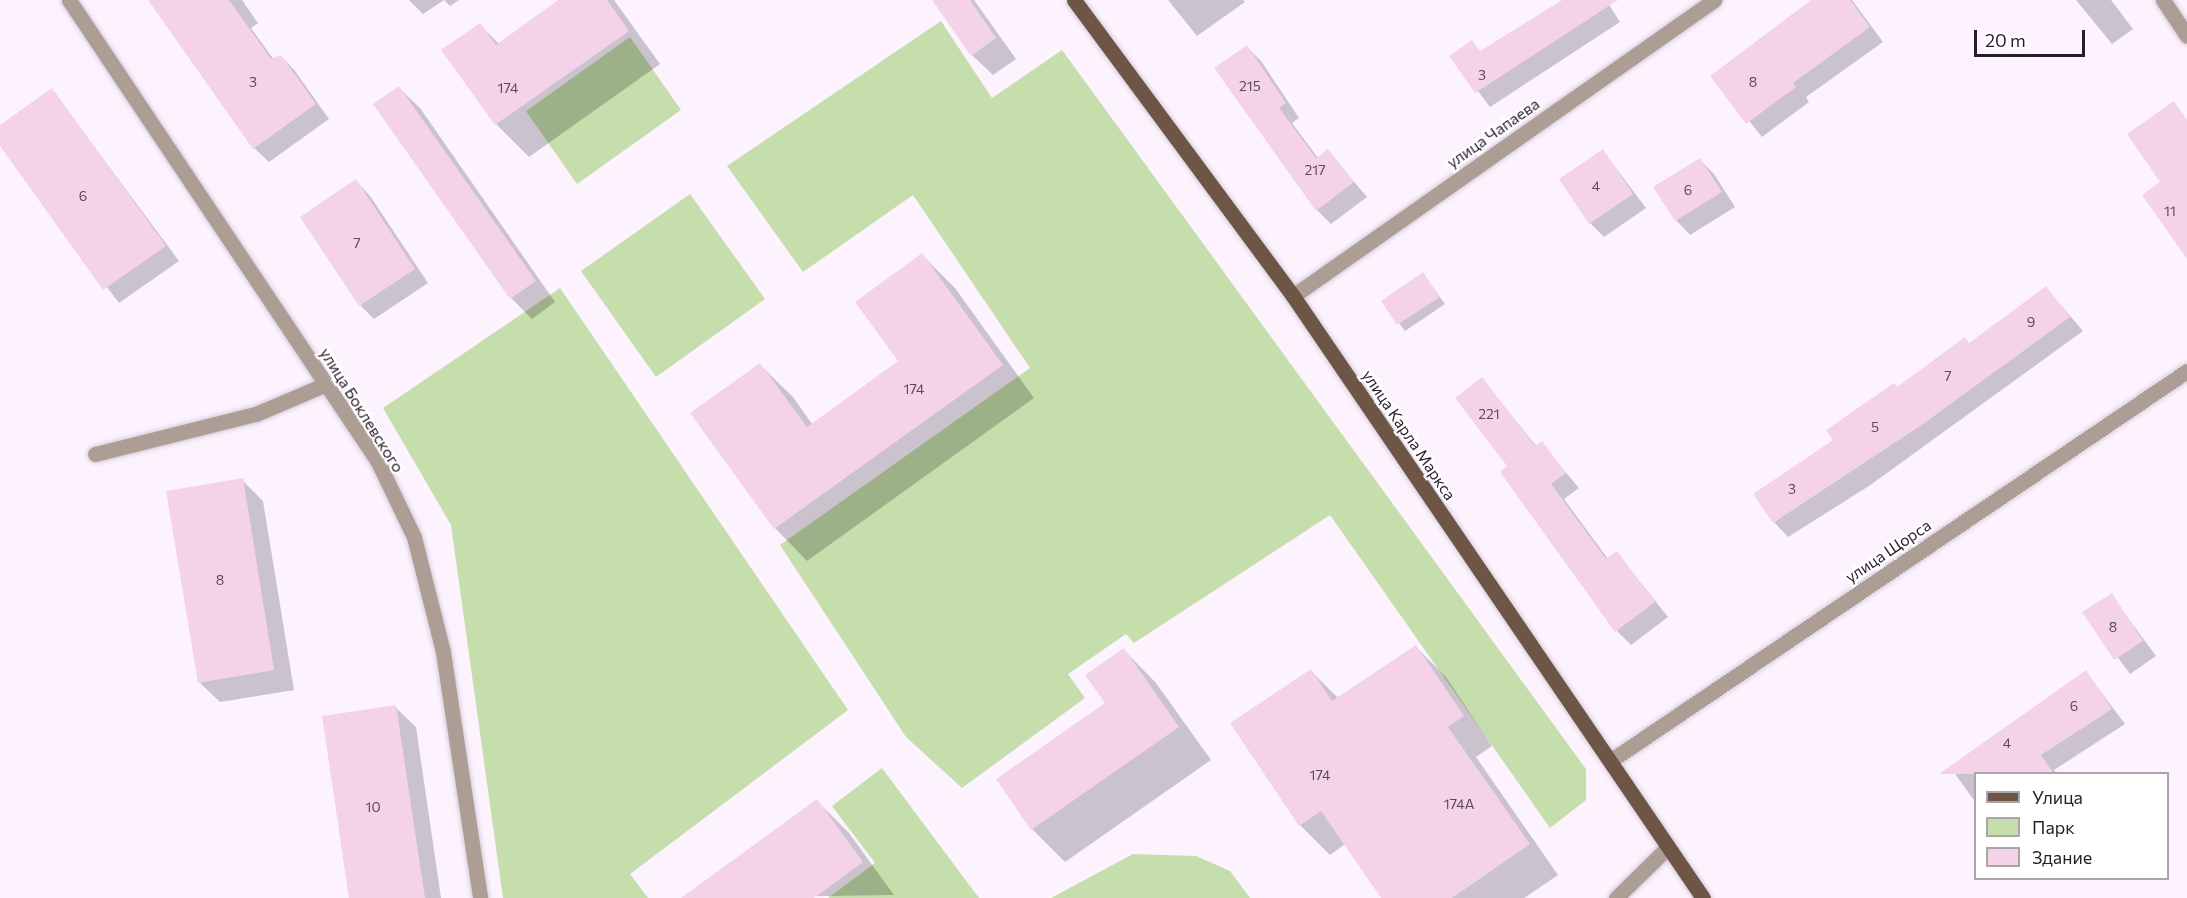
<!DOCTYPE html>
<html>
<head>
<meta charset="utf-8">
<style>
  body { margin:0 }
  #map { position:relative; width:2187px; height:898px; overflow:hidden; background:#fdf3ff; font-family:Commissioner,sans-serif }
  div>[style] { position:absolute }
  .green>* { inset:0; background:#c5deab }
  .shadow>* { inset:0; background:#0003 }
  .building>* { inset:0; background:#f4d3e8 }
  .roads { filter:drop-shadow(0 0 2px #d6cdd8) drop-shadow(0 0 2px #d6cdd8) }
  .minor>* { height:15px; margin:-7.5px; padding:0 7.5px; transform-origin:7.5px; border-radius:7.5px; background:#ac9e95 }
  .major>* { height:15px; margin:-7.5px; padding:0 7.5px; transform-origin:7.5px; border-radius:7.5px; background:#6d5645 }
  span { translate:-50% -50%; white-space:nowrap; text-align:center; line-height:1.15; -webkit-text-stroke:4.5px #fff; paint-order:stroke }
  .number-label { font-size:14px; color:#5a4b59 }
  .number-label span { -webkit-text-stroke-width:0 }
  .street-label { font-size:16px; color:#271e29 }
  .legend { position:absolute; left:1974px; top:772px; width:195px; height:108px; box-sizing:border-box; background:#fff; border:2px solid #a9a5a9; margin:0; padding:8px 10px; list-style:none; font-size:18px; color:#271e29 }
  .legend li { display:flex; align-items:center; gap:12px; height:30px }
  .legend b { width:30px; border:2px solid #a9a5a9 }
  .scale { position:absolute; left:1974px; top:30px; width:111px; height:27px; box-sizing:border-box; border:3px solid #271e29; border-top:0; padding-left:8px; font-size:18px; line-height:21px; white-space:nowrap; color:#271e29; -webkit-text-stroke:4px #fff; paint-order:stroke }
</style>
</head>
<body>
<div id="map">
  <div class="green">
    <i style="clip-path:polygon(941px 21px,992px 98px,1062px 50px,1586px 769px,1586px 800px,1550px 828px,1330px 515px,1134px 643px,1126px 634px,1068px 674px,1085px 698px,962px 788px,906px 737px,780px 545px,1030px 368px,913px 195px,803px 272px,727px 166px)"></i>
    <i style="clip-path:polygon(630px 37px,681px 110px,577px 184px,526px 111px)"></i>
    <i style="clip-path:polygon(690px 194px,765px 299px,656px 377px,581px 271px)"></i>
    <i style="clip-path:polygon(560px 288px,848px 710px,630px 874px,648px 898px,503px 898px,451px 525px,383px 408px)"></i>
    <i style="clip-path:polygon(882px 768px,979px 898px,828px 898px,875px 863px,832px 806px)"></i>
    <i style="clip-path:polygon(1133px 854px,1196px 856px,1230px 871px,1250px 898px,1051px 898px)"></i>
  </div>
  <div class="shadow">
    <i style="clip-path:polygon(154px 0,242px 0,258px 23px,251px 28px,274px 60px,281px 56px,295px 71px,329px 119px,269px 162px,254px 148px)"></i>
    <i style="clip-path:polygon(409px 0,459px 0,450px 6px,444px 0,423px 14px)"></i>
    <i style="clip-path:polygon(560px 0,614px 0,660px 64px,529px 157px,496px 124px,443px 51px,480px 25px,499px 44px)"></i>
    <i style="clip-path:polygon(934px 0,974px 0,1016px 59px,993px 75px,972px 55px)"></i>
    <i style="clip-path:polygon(1168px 0,1243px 0,1245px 2px,1197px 36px)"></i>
    <i style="clip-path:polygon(1564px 0,1606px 0,1620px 22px,1490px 107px,1452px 57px,1472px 42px,1481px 52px)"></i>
    <i style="clip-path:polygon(1814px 0,1852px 0,1883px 42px,1806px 97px,1809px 102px,1762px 137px,1713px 76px)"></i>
    <i style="clip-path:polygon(2076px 0,2111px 0,2133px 29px,2112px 44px)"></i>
    <i style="clip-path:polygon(1247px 47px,1261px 61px,1299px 118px,1292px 123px,1318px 158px,1328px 151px,1367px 197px,1331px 224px,1317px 210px)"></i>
    <i style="clip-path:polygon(399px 88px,420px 108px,555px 302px,532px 319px,511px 298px,375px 104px)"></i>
    <i style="clip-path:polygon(52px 90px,179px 261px,119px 303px,0 144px,0 127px)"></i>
    <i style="clip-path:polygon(1603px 151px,1646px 208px,1604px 237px,1590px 223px)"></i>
    <i style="clip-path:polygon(1700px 160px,1714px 174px,1735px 207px,1690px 235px,1676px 220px)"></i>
    <i style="clip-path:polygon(356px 181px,370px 196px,428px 283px,374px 319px,360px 305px)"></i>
    <i style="clip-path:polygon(922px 255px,955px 288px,1034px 398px,807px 561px,775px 528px,692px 414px,760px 365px,793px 397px,812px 424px,900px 362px)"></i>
    <i style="clip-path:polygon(1423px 274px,1445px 304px,1405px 331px,1383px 301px)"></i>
    <i style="clip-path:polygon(2046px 288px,2083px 331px,1869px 486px,1788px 537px,1774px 522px,1835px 441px,1897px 388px,1970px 344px)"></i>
    <i style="clip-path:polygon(1482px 379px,1537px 447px,1541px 443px,1579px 488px,1564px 499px,1608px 559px,1617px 553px,1668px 617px,1631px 645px,1617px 631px,1509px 467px)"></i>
    <i style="clip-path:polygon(242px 480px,263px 501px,294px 690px,220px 702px,199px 682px)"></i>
    <i style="clip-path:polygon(2111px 595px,2156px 656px,2130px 674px,2085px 613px)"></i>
    <i style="clip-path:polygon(1416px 647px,1446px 677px,1492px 746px,1476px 757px,1558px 875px,1524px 898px,1383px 898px,1345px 844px,1330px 855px,1300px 825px,1311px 671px,1339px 699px)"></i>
    <i style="clip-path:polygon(1124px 650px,1156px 683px,1211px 760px,1065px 862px,1032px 829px,998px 780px,1107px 704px)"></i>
    <i style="clip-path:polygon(2086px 672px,2125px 724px,2054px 770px,2057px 774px,1976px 774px,1976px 803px,1950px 767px)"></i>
    <i style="clip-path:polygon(395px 707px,416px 727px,441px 898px,350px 898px)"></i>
    <i style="clip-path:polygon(817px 801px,849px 833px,894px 895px,684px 898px)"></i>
  </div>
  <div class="building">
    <i style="clip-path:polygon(148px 0,229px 0,271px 59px,281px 55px,316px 104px,253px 149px)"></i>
    <i style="clip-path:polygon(558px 0,607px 0,629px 31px,495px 125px,441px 50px,480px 23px,496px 45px)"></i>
    <i style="clip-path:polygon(932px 0,970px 0,996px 38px,971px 56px)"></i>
    <i style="clip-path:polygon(1562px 0,1618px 0,1475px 93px,1449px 56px,1472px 40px,1480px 51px)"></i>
    <i style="clip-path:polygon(1811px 0,1850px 0,1870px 27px,1793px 83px,1796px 87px,1746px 124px,1710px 76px)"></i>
    <i style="clip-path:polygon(1247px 45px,1286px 103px,1279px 108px,1316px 158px,1328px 149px,1354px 182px,1316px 211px,1214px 68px)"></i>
    <i style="clip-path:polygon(399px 86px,536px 281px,510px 299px,373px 104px)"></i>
    <i style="clip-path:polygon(52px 88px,166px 246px,103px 290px,0 146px,0 125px)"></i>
    <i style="clip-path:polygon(2174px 101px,2187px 120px,2187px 259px,2142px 195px,2160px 182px,2127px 134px)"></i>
    <i style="clip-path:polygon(1603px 149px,1633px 194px,1589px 224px,1559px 179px)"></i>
    <i style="clip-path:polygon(1700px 158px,1722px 192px,1675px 221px,1653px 187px)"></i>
    <i style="clip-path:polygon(356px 179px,415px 269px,359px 306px,300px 217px)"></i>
    <i style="clip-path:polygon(922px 253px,1003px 365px,774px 529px,690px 413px,760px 363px,807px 427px,898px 361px,855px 302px)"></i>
    <i style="clip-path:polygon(1423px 272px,1440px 297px,1397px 325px,1381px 301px)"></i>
    <i style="clip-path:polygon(2046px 286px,2070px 317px,1923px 424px,1773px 523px,1753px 494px,1833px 440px,1826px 430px,1894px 383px,1897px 387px,1965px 337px,1969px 343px)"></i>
    <i style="clip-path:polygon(1482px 377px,1535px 446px,1542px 441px,1566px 473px,1551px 484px,1606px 559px,1617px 551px,1655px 602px,1615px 632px,1500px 472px,1507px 466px,1455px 398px)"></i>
    <i style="clip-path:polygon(243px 478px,274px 670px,198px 683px,166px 491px)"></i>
    <i style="clip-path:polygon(2112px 593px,2143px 641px,2114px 660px,2082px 612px)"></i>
    <i style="clip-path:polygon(1416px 645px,1464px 716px,1448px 727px,1530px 844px,1452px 898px,1381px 898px,1321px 811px,1299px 826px,1230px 723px,1311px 669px,1332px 701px)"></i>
    <i style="clip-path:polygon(1124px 648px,1179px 727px,1031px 830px,996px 779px,1105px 703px,1085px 675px)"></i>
    <i style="clip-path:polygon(2086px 670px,2112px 709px,2041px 755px,2054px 774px,1939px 774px)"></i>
    <i style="clip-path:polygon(396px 705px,425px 898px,349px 898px,322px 716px)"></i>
    <i style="clip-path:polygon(817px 799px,863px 862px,814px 898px,681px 898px)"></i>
  </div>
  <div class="roads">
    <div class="minor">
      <i style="left:69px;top:0;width:556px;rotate:56.22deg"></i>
      <i style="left:378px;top:462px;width:83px;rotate:64.4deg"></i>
      <i style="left:414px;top:537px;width:119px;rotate:75.8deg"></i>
      <i style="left:443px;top:652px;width:249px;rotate:81.4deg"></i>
      <i style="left:2163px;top:0;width:43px;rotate:56.3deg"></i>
      <i style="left:1293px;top:296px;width:515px;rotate:-35.11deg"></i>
      <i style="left:95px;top:454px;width:166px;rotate:-14deg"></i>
      <i style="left:256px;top:414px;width:76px;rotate:-23.2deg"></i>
      <i style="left:1610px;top:761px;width:696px;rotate:-34.06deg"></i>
      <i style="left:1616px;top:898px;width:73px;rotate:-44.4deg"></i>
    </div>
    <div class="major">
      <i style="left:1074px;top:0;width:368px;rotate:53.5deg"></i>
      <i style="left:1293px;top:296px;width:728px;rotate:55.74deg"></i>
    </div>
  </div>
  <div class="number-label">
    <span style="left:1482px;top:75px">3</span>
    <span style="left:253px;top:82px">3</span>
    <span style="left:1753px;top:82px">8</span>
    <span style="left:1250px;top:86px">215</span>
    <span style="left:508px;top:88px">174</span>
    <span style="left:1315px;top:170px">217</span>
    <span style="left:1596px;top:186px">4</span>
    <span style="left:1688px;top:190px">6</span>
    <span style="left:83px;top:196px">6</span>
    <span style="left:2170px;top:211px">11</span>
    <span style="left:357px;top:243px">7</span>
    <span style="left:2031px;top:322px">9</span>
    <span style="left:1948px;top:376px">7</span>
    <span style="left:914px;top:389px">174</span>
    <span style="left:1489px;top:414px">221</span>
    <span style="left:1875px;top:427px">5</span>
    <span style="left:1792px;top:489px">3</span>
    <span style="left:220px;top:580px">8</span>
    <span style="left:2113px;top:627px">8</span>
    <span style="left:2074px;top:706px">6</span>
    <span style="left:2007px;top:743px">4</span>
    <span style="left:1320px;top:775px">174</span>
    <span style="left:1459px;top:804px">174А</span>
    <span style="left:373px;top:807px">10</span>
  </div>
  <div class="street-label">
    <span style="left:1493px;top:133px;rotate:-35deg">улица Чапаева</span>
    <span style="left:362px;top:410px;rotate:58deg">улица Боклевского</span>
    <span style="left:1409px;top:435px;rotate:56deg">улица Карла Маркса</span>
    <span style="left:1888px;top:551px;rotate:-34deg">улица Щорса</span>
  </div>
  <ul class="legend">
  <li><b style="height:8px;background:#6d5645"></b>Улица</li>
  <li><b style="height:16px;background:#c5deab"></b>Парк</li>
  <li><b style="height:16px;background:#f4d3e8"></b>Здание</li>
  </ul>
  <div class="scale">20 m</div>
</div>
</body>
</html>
